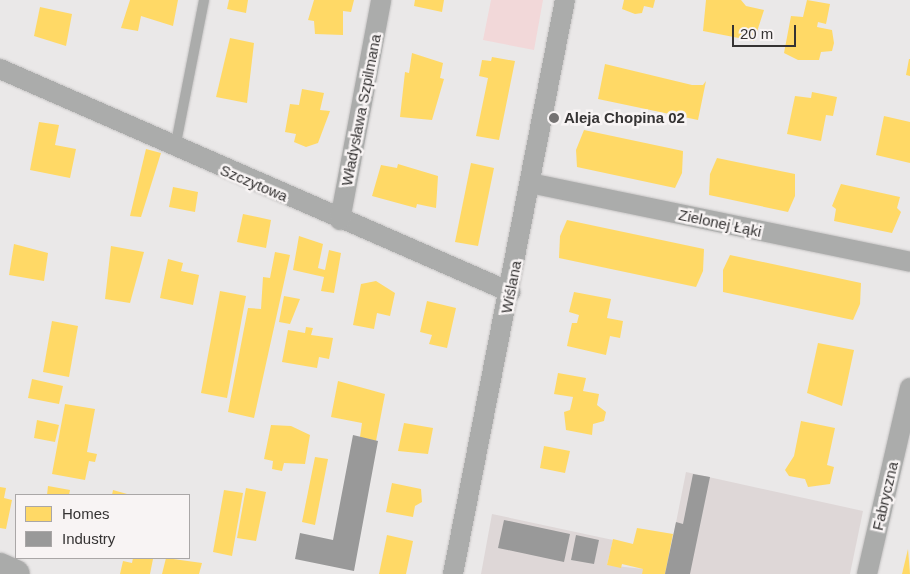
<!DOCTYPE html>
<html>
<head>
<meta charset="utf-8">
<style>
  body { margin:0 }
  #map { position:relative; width:910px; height:574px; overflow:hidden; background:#eae8e8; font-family:Helvetica,sans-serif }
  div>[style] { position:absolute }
  .built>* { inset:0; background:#ded7d7 }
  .green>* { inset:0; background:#f2d8d9 }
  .homes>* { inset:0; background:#ffd966 }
  .industry>* { inset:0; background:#999 }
  .roads { filter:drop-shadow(0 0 1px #c6c4c4) drop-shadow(0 0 1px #c6c4c4) }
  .lane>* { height:10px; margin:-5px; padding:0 5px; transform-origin:5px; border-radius:5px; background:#abacab }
  .street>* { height:20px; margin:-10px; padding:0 10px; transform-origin:10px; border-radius:10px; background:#abacab }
  .secondary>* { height:28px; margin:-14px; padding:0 14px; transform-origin:14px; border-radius:14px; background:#aaabaa }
  .dots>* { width:14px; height:14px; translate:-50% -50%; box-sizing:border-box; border:2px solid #f8f4f4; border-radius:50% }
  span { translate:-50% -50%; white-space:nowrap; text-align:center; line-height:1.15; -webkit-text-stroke:5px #f8f4f4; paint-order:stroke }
  .street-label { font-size:15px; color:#353333 }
  .poi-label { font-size:15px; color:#353333; font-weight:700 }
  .left { translate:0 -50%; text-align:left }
  .legend { position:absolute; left:15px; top:494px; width:175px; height:65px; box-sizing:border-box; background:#f8f4f4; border:1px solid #aaa7a7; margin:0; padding:6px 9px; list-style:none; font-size:15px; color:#353333 }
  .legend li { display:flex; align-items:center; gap:10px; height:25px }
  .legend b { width:25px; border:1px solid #aaa7a7 }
  .scale { position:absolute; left:732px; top:25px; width:64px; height:22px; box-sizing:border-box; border:2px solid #353333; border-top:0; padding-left:6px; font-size:15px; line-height:18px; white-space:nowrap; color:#353333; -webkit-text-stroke:4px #f8f4f4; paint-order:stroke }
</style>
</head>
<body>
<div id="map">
  <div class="built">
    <i style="clip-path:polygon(686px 472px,863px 511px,850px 574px,481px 574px,492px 514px,613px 540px,607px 565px,643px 569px,647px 549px,670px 553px)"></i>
  </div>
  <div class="green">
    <i style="clip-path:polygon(491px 0,543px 0,534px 50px,483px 40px)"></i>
  </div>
  <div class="homes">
    <i style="clip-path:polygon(130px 0,178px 0,173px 26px,141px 16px,138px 31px,121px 28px)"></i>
    <i style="clip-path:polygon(229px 0,248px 0,246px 13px,227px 9px)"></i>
    <i style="clip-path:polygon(314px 0,354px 0,351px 12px,343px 11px,343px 35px,315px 34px,314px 21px,308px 20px)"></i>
    <i style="clip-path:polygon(415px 0,444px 0,442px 12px,414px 6px)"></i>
    <i style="clip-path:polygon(624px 0,655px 0,653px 8px,644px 6px,642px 13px,635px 14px,622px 9px)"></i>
    <i style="clip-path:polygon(706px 0,741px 0,746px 6px,764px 10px,754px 41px,703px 31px)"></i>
    <i style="clip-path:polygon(807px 0,830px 4px,826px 24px,818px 22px,817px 27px,832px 30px,834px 43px,832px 51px,821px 52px,819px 60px,798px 60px,784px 53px,791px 16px,803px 17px)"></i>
    <i style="clip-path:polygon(40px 7px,72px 14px,66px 46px,34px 36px)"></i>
    <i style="clip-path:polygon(230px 38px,254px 43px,247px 103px,216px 97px)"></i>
    <i style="clip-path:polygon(412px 53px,443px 63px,440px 78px,444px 79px,432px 120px,400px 117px,405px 72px,409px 73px)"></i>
    <i style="clip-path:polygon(492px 57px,515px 61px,499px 140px,476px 136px,488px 78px,479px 76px,482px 60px,491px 61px)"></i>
    <i style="clip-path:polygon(909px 59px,910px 59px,910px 76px,906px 75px)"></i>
    <i style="clip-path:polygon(605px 64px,692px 85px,703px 85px,706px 81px,698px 120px,598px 99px)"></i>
    <i style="clip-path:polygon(302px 89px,324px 93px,320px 110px,330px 111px,318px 143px,306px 147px,294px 142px,296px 134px,285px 132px,290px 104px,299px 105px)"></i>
    <i style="clip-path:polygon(812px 92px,837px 97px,833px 116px,826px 115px,821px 141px,787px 134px,795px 96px,811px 98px)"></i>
    <i style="clip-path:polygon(884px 116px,910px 122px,910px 163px,876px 155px)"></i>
    <i style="clip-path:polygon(39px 122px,59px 125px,55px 145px,76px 149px,70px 178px,30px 170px)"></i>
    <i style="clip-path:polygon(584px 130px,683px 151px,682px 173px,675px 188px,577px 167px,576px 150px)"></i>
    <i style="clip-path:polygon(146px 149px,161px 153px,141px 217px,130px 216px)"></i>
    <i style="clip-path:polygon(717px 158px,795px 174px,795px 196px,788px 212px,709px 195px,710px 174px)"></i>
    <i style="clip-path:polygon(471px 163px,494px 168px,478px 246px,455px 242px)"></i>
    <i style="clip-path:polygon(398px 164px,438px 176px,436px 208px,417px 204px,416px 208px,372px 196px,381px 165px,397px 168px)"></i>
    <i style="clip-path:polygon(841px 184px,900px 197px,897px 208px,901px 212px,892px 233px,834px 221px,836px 209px,832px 206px)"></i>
    <i style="clip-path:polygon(173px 187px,198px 192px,195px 212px,169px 207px)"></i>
    <i style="clip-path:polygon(243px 214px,271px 220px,266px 248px,237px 242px)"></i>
    <i style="clip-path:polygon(567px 220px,704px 249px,703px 271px,696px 287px,559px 258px,560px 236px)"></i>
    <i style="clip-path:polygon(299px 236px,323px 244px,318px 268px,325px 270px,329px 250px,341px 253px,334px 293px,321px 291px,324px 277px,293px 270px)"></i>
    <i style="clip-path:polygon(14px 244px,48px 253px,44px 281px,9px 275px)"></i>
    <i style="clip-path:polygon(111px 246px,144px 252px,130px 303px,105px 299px)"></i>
    <i style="clip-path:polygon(275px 252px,290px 255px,254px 418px,228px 412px,248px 308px,261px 309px,263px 277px,270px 278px)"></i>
    <i style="clip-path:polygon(730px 255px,861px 283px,860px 304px,853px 320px,723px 292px,723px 270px)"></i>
    <i style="clip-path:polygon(168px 259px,183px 263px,181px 271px,199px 275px,193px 305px,160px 298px)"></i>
    <i style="clip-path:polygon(376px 281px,395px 293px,390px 316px,377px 313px,374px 329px,353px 325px,361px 284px)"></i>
    <i style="clip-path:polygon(220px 291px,246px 296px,227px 398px,201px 393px)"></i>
    <i style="clip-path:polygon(574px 292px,611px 299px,607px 318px,623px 321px,620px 338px,610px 336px,606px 355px,567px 346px,572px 323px,577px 323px,579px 315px,569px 312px)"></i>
    <i style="clip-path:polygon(284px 296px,300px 299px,290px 324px,279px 322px)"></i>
    <i style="clip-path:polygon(427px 301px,456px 308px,447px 348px,429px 344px,432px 335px,420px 332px)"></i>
    <i style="clip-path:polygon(52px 321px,78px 326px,69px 377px,43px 372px)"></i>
    <i style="clip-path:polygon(306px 327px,313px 328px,311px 335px,333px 338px,329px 359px,319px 357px,317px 368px,282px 362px,288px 330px,305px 333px)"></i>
    <i style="clip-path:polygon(818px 343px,854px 350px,842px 406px,807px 393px)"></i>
    <i style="clip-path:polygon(558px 373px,586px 378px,583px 391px,599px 394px,597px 405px,606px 412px,604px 421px,593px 424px,592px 435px,566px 430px,564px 412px,570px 410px,573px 397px,554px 394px)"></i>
    <i style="clip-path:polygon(32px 379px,63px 386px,59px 404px,28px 398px)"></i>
    <i style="clip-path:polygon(338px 381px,385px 394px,376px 441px,360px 437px,362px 423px,331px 417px)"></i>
    <i style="clip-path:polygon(65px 404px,95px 409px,87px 452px,97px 454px,95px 462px,89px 461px,85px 480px,52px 474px)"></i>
    <i style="clip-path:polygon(37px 420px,59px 425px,55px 442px,34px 438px)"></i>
    <i style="clip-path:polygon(801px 421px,835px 428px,827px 465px,834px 467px,830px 484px,808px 487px,805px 479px,789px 476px,785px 470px,794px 456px)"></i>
    <i style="clip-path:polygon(404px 423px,433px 428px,428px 454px,398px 451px)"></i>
    <i style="clip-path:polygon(271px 425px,291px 426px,310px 435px,305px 464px,284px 463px,282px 471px,272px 469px,273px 461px,264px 459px)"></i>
    <i style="clip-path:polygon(544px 446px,570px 451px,565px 473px,540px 468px)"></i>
    <i style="clip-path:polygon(315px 457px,328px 459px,315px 525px,302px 522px)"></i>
    <i style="clip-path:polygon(392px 483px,421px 489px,422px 502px,415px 506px,413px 517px,386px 512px)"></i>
    <i style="clip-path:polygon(48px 486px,70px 490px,69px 495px,47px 495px)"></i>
    <i style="clip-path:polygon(0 487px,6px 488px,4px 498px,12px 500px,6px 529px,0 528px)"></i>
    <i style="clip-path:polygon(246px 488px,266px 492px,256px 541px,237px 538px)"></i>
    <i style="clip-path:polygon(113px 490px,127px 494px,127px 495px,112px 495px)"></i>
    <i style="clip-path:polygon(224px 490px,243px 493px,232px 556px,213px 552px)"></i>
    <i style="clip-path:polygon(637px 528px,673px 534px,665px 574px,642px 574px,643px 569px,622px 564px,621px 568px,607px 565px,613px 539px,633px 544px)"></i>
    <i style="clip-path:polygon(387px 535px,413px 541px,406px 574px,379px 574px)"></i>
    <i style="clip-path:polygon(908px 549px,910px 574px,902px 574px)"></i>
    <i style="clip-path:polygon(133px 558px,153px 559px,150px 574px,120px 574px,123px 561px,132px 563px)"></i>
    <i style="clip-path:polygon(166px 558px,202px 563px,199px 574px,162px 574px)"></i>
  </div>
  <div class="industry">
    <i style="clip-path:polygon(353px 435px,378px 441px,354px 571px,295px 559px,300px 533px,333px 540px)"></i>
    <i style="clip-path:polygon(693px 474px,710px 477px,690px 574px,665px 574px,676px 522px,683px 524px)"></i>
    <i style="clip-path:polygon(504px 520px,570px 534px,564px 562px,498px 548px)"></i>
    <i style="clip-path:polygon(576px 535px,599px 540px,594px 564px,571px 560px)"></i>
  </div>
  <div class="roads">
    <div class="lane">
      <i style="left:175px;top:148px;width:151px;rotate:-78.9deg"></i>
    </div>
    <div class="street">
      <i style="left:0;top:69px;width:557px;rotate:23.62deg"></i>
      <i style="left:530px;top:183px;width:388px;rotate:11.7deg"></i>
      <i style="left:340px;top:220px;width:224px;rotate:-79.4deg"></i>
      <i style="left:453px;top:574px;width:585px;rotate:-78.96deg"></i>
      <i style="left:867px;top:574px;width:191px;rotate:-77deg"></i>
    </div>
    <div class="secondary">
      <i style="left:0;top:567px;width:17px;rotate:24deg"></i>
    </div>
  </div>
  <div class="dots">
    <i style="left:554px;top:118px;background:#747272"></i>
  </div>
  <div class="street-label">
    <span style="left:361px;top:110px;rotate:-79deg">Władysława Szpilmana</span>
    <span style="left:254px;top:183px;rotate:23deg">Szczytowa</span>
    <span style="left:720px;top:223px;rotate:12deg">Zielonej Łąki</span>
    <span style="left:511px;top:287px;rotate:-79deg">Wiślana</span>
    <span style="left:885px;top:496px;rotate:-77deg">Fabryczna</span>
  </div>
  <div class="poi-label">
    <span class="left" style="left:564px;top:118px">Aleja Chopina 02</span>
  </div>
  <ul class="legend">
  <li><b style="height:14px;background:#ffd966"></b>Homes</li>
  <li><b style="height:14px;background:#999"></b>Industry</li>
  </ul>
  <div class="scale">20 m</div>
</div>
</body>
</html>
